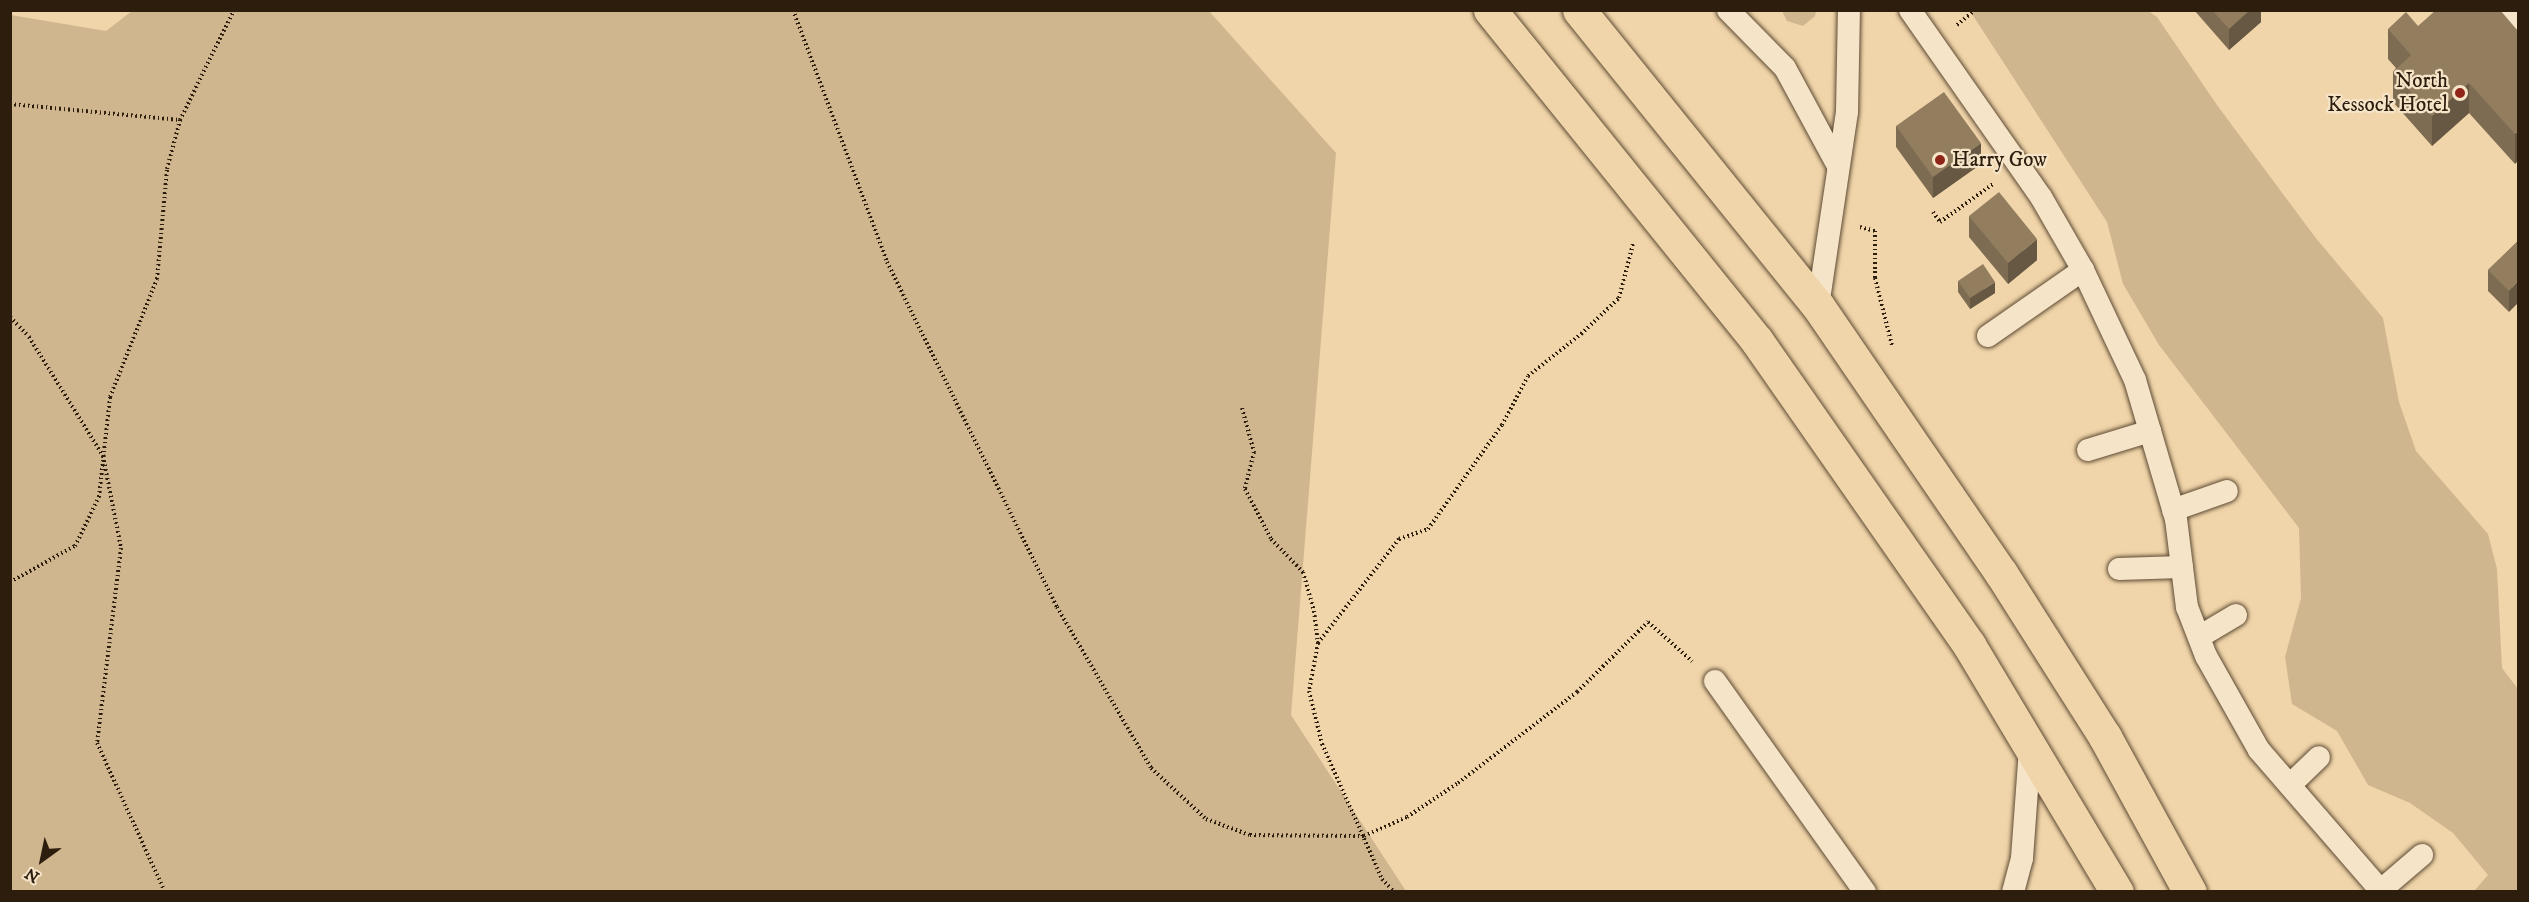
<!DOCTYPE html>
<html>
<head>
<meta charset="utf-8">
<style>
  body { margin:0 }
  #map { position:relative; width:2529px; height:902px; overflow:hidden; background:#f1d5aa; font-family:"IM FELL DW Pica",serif }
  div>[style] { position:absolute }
  .green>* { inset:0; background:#d0b68f }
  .path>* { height:4px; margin-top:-2px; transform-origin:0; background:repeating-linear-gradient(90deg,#2c1d0d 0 1.5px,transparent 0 4.5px) }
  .roads { filter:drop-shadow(0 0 2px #5d4b34) drop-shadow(0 0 2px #5d4b34) }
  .service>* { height:22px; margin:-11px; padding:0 11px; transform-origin:11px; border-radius:11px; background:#f6e4c8 }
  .tertiary>* { height:33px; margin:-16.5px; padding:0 16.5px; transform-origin:16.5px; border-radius:16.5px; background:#f6e4c8 }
  .trunk>* { height:33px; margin:-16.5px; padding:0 16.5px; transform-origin:16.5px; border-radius:16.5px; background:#f1d5aa }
  .wall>* { inset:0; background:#7e6c52 }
  .shaded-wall>* { inset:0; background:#665842 }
  .building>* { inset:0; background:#927d5f }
  .dots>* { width:16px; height:16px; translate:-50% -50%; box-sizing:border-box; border:3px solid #f6e4c8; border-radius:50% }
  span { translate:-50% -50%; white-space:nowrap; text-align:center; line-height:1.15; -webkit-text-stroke:4.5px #f6e4c8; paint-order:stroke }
  .poi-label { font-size:21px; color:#2c1d0d }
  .right { translate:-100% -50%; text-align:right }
  .left { translate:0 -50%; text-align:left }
  .frame { position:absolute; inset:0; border:12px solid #2c1d0d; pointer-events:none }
  .north { position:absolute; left:12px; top:830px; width:60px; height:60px; -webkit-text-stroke:4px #f6e4c8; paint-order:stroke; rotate:213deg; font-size:16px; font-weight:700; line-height:24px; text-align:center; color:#2c1d0d }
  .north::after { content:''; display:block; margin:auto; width:21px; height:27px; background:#2c1d0d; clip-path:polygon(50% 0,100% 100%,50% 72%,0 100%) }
</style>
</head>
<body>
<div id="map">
  <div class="green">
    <i style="clip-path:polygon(2147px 10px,2157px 17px,2217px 105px,2315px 237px,2383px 318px,2399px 402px,2416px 451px,2488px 534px,2497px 569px,2502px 668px,2518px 689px,2518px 891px,2474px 891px,2488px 875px,2453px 833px,2410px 803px,2368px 785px,2337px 731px,2292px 704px,2285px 657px,2301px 598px,2299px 528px,2159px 345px,2123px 284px,2107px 222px,1970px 11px)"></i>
    <i style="clip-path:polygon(132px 11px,1209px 11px,1336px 153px,1291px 715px,1406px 891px,11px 891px,11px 15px,106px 31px)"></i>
    <i style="clip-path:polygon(1782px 11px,1816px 11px,1815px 16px,1803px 26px,1787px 21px)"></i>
  </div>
  <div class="path">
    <i style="left:793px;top:10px;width:269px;rotate:69.5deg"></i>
    <i style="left:887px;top:262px;width:385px;rotate:63.8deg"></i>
    <i style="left:1057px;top:607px;width:186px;rotate:59.7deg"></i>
    <i style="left:1151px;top:768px;width:75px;rotate:42.8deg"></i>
    <i style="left:1206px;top:819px;width:47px;rotate:20deg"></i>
    <i style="left:1250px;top:835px;width:114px;rotate:0.5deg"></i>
    <i style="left:1364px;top:836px;width:47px;rotate:-23.8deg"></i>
    <i style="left:1407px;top:817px;width:61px;rotate:-33.7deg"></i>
    <i style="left:1458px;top:783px;width:150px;rotate:-37.4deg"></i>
    <i style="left:1577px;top:692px;width:100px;rotate:-44.6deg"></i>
    <i style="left:1648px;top:622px;width:59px;rotate:41.6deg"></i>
    <i style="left:1957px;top:25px;width:23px;rotate:-40deg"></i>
    <i style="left:10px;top:104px;width:171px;rotate:5.4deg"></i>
    <i style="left:1933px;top:212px;width:12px;rotate:55deg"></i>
    <i style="left:1940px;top:222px;width:65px;rotate:-35.6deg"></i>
    <i style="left:1860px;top:227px;width:16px;rotate:15deg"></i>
    <i style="left:1875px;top:231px;width:47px;rotate:90deg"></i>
    <i style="left:1875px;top:278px;width:69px;rotate:75.8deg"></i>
    <i style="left:10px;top:317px;width:28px;rotate:46deg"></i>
    <i style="left:29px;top:337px;width:140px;rotate:58.1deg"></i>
    <i style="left:103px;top:456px;width:94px;rotate:78.9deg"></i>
    <i style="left:121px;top:548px;width:196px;rotate:97deg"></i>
    <i style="left:97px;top:743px;width:164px;rotate:65.5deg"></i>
    <i style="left:1242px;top:408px;width:46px;rotate:74.7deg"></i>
    <i style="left:1254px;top:452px;width:38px;rotate:104deg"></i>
    <i style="left:1245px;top:489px;width:56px;rotate:62.5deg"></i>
    <i style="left:1271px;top:539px;width:46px;rotate:45.9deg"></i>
    <i style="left:1303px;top:572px;width:41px;rotate:74.2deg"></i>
    <i style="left:1314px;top:611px;width:32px;rotate:83deg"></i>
    <i style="left:1318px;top:643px;width:49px;rotate:100.6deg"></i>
    <i style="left:1309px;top:691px;width:55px;rotate:76.2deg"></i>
    <i style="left:1322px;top:744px;width:148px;rotate:66deg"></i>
    <i style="left:1382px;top:879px;width:18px;rotate:47deg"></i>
    <i style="left:10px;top:582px;width:74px;rotate:-29deg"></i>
    <i style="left:75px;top:546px;width:55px;rotate:-63.9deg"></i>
    <i style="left:99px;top:497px;width:101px;rotate:-83.7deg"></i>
    <i style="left:110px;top:397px;width:127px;rotate:-68.3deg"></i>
    <i style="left:157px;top:279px;width:110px;rotate:-84.8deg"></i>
    <i style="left:167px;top:169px;width:51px;rotate:-75.1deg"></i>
    <i style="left:180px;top:120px;width:123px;rotate:-63.9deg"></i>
    <i style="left:1318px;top:643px;width:132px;rotate:-52.1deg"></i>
    <i style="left:1399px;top:539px;width:31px;rotate:-19deg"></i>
    <i style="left:1428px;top:529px;width:128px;rotate:-54.6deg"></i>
    <i style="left:1502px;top:425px;width:55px;rotate:-62deg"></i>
    <i style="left:1528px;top:376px;width:68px;rotate:-38.4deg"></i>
    <i style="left:1581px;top:334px;width:52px;rotate:-43.5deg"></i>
    <i style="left:1619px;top:298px;width:56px;rotate:-75.5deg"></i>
  </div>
  <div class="roads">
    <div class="service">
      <i style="left:1728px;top:10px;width:81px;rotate:45.5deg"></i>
      <i style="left:1785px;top:68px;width:111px;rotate:61.6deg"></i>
      <i style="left:1910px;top:10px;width:228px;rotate:55deg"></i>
      <i style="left:2041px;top:197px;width:84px;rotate:60.1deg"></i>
      <i style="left:2083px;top:270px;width:122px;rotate:64.7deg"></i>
      <i style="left:2135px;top:380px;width:145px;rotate:73.6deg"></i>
      <i style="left:2176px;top:519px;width:89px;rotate:82.9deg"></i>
      <i style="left:2187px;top:607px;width:53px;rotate:68.8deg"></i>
      <i style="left:2206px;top:656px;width:108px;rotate:60.6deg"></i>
      <i style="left:2259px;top:750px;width:188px;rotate:49.1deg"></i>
      <i style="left:1818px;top:306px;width:196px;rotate:-81.5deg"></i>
      <i style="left:1847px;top:112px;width:102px;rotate:-88.9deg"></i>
      <i style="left:1988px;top:336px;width:116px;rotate:-34.8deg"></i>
      <i style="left:2088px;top:450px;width:65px;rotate:-17deg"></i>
      <i style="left:2173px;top:510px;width:57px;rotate:-19.4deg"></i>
      <i style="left:2119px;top:569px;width:63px;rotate:-1.8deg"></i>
      <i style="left:2199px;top:637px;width:43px;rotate:-30.7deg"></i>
      <i style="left:1715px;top:681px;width:259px;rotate:54.6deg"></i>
      <i style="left:2290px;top:785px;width:40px;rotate:-44deg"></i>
      <i style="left:2381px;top:890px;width:54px;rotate:-40.5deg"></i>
      <i style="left:2013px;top:892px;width:35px;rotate:-75deg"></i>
      <i style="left:2022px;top:858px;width:110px;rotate:-85.8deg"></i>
    </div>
    <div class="tertiary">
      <i style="left:2509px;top:10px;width:15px;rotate:53deg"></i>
    </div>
    <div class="trunk">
      <i style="left:1490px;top:10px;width:425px;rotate:51.1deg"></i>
      <i style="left:1757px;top:341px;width:371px;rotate:55.1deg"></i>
      <i style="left:1969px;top:645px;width:288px;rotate:59.1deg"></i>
      <i style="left:1579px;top:10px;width:380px;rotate:51.1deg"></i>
      <i style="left:1818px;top:306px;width:324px;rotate:55.6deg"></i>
      <i style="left:2001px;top:573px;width:194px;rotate:57.6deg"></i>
      <i style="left:2105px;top:737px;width:177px;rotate:61.3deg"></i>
    </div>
  </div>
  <div class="wall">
    <i style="clip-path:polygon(2194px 10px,2261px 10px,2261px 22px,2229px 50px)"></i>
    <i style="clip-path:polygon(2418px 26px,2518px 31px,2515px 164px,2469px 113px,2432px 146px,2393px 102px,2393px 72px,2396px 68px,2388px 59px,2388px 29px)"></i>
    <i style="clip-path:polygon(1896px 126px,1981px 164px,1933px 198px,1896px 147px)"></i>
    <i style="clip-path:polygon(1969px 216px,2037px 260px,2008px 284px,1969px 237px)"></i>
    <i style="clip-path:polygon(2518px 241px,2509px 312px,2488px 291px,2488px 270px)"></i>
    <i style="clip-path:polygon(1958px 281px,1995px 293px,1970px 309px,1958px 292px)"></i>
  </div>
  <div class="shaded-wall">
    <i style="clip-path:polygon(2250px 10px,2261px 10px,2261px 22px,2229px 50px,2229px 29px)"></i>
    <i style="clip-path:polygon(2469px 83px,2469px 113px,2432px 146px,2432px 116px)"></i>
    <i style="clip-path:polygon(2518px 131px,2518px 161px,2515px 164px,2515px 134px)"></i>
    <i style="clip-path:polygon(1981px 143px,1981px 164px,1933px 198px,1933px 177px)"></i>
    <i style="clip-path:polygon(2037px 239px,2037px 260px,2008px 284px,2008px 263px)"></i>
    <i style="clip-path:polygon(2518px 281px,2518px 303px,2509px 312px,2509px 291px)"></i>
    <i style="clip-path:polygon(1995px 282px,1995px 293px,1970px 309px,1970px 298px)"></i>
  </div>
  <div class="building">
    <i style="clip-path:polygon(2212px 10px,2250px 10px,2229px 29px)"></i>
    <i style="clip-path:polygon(2436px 10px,2500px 10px,2518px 31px,2518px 131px,2515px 134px,2469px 83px,2432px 116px,2393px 72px,2411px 55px,2388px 29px,2406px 12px,2418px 26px)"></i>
    <i style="clip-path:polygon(1944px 92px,1981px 143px,1933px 177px,1896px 126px)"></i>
    <i style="clip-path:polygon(1999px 192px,2037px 239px,2008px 263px,1969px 216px)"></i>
    <i style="clip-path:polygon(2518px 241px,2518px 281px,2509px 291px,2488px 270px)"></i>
    <i style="clip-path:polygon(1983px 264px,1995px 282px,1970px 298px,1958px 281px)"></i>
  </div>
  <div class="dots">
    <i style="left:2460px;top:93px;background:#8f2418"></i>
    <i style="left:1940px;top:160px;background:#8f2418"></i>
  </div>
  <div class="poi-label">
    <span class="right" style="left:2448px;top:93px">North<br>Kessock Hotel</span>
    <span class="left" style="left:1952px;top:160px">Harry Gow</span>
  </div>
  <div class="frame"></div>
  <div class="north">N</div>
</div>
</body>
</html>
